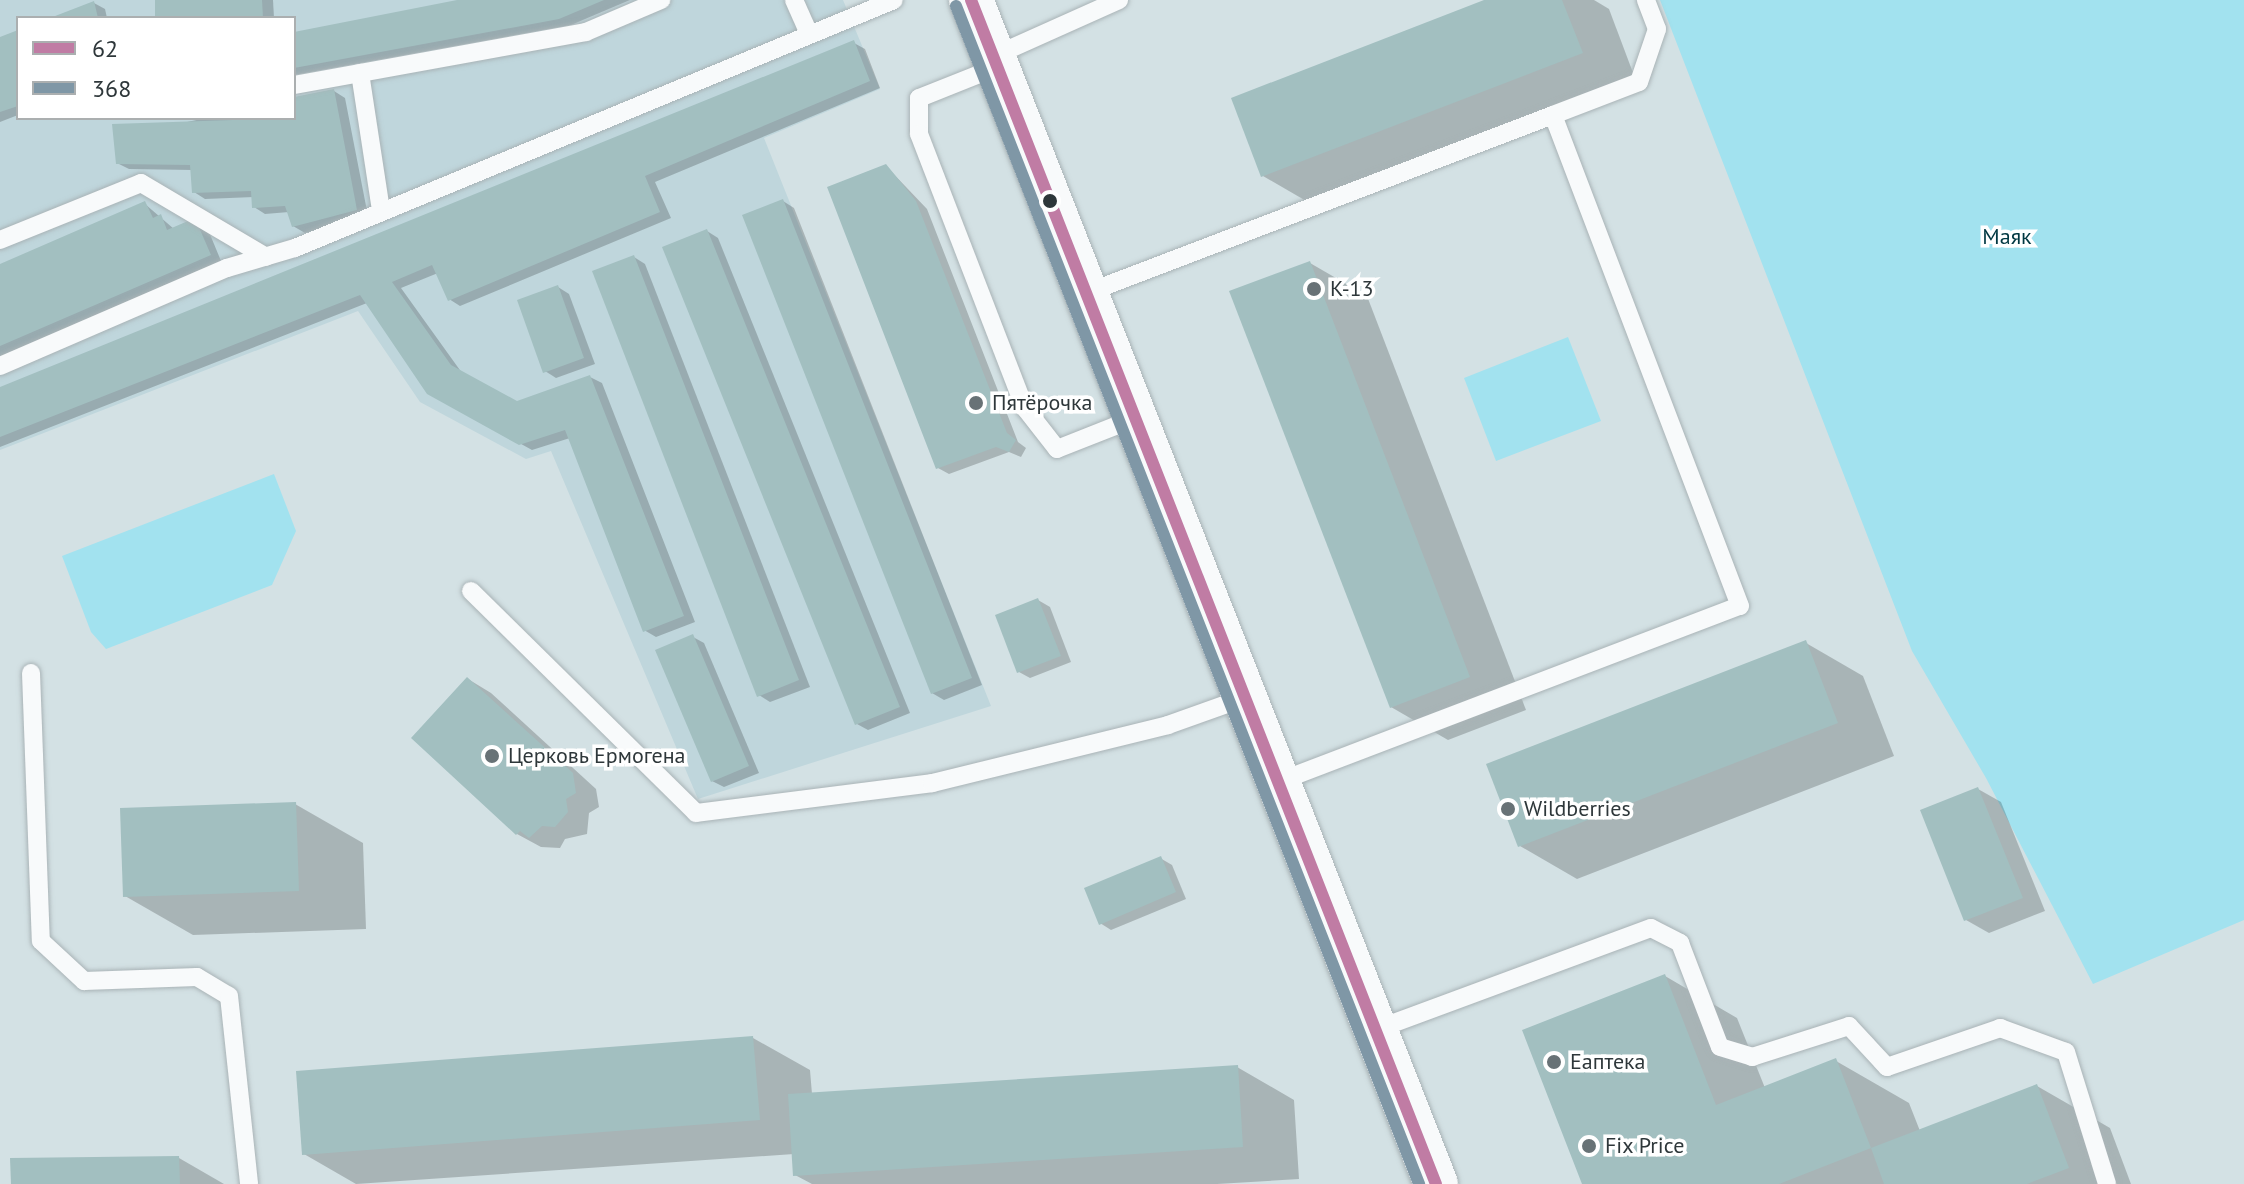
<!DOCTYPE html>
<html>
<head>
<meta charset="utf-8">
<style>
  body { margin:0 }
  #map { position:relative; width:2244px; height:1184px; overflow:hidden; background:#d3e1e4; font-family:"PT Sans",sans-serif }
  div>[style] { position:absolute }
  .built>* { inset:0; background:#bfd6dc }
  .green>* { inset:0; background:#a2e2ef }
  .shadow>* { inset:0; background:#0003 }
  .building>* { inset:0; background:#a2bfc0 }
  .roads { filter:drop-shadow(0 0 2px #a9b3b6) drop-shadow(0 0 2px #a9b3b6) }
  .service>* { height:18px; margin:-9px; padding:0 9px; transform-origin:9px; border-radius:9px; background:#f8fafb }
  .secondary>* { height:44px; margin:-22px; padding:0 22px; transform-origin:22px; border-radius:22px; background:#f8fafb }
  .bus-1>* { height:12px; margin:-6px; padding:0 6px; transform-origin:6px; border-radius:6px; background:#c07ca4 }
  .bus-2>* { height:12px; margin:-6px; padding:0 6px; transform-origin:6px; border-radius:6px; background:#7f97a6 }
  .dots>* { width:22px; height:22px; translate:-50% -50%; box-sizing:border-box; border:4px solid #fff; border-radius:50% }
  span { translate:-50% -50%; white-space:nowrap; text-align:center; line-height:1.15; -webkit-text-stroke:7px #fff; paint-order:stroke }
  .park-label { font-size:22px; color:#003842 }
  .poi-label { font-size:22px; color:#2e373a }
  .left { translate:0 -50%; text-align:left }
  .legend { position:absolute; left:16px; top:16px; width:280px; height:104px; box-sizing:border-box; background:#fff; border:2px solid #abafb0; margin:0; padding:10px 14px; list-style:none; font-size:24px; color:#2e373a }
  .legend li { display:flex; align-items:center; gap:16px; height:40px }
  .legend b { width:40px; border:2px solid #abafb0 }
</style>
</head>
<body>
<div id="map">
  <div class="built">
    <i style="clip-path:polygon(evenodd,0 0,843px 0,880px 89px,764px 138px,991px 706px,698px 799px,551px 451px,526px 459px,420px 402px,358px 311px,0 450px,0 0,18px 18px,294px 18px,294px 118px,18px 118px,18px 18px)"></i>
  </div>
  <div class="green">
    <i style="clip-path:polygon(1660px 0,2244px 0,2244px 920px,2093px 984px,1986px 778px,1912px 651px)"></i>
    <i style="clip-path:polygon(1568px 337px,1601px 421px,1496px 461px,1464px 378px)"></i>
    <i style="clip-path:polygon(274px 474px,296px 531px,272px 585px,106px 649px,91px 632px,62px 556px)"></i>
  </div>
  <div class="shadow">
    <i style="clip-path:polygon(157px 0,273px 0,274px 18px,157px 18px)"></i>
    <i style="clip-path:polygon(482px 0,630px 0,571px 25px,294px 75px,294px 35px)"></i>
    <i style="clip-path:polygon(1489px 0,1594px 0,1609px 9px,1638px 86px,1320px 209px,1263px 176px)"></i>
    <i style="clip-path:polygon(94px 3px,105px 9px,107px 18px,55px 18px)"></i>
    <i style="clip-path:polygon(18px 32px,18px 115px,0 122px,0 40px)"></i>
    <i style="clip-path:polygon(854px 43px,865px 49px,880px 88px,655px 182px,671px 218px,460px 306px,449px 299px,438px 273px,401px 288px,462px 373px,517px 403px,590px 377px,602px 383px,695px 622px,656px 637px,644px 630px,570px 438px,532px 450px,429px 393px,367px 303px,0 447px,0 389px)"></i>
    <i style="clip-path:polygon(334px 91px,345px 98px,368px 216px,305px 233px,293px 226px,289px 212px,265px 214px,254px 207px,254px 197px,205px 199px,194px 192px,192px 170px,129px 169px,117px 163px,173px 125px,206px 118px,294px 118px,294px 99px)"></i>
    <i style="clip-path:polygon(886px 166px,927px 209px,1018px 442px,1026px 448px,1021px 457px,1009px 452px,949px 474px,938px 468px)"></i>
    <i style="clip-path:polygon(783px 201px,794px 208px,982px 685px,944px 700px,932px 693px)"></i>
    <i style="clip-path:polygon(145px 204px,174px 229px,207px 227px,221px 261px,0 357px,0 266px)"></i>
    <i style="clip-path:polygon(707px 231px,718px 238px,910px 713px,868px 730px,857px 724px)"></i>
    <i style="clip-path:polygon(634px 257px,645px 264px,810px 687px,770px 702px,759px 695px)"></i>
    <i style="clip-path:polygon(1310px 263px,1367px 296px,1526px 710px,1448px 740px,1391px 707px)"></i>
    <i style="clip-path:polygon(558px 287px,569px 294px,595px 364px,556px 378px,545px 371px)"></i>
    <i style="clip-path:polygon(1038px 600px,1050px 607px,1071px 662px,1030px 678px,1019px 672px)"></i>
    <i style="clip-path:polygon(693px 637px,704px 643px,759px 773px,724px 787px,712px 781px)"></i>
    <i style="clip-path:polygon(1806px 643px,1863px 676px,1894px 756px,1577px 879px,1520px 846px)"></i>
    <i style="clip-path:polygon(468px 679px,491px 693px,596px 789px,599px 807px,589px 813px,587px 834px,565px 839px,560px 848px,541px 847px,517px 834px,414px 738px)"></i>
    <i style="clip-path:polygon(1978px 789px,2001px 802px,2045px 911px,1989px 933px,1966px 920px)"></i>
    <i style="clip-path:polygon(295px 804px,363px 843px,366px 929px,193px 935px,125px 896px)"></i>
    <i style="clip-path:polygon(1160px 858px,1172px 865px,1186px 899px,1111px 930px,1100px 923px)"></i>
    <i style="clip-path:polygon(1665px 976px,1737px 1018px,1765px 1088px,1836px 1061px,1909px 1103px,1920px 1131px,2037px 1086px,2110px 1128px,2131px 1184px,1584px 1184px)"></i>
    <i style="clip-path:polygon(753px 1038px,810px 1070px,812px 1094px,1237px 1067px,1294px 1100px,1299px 1179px,1217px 1184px,812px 1184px,795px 1175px,794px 1154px,356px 1184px,304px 1154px)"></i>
    <i style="clip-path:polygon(179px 1158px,224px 1184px,13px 1184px)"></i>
  </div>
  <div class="building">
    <i style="clip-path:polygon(155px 0,262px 0,263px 18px,155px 18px)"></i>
    <i style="clip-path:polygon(457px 0,604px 0,559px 19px,294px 68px,294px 32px)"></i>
    <i style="clip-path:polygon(1484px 0,1562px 0,1583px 53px,1261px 177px,1231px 98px)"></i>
    <i style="clip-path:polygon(94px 1px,98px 18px,50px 18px)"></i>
    <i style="clip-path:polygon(18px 30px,18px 106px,0 112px,0 37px)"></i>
    <i style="clip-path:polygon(854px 40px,870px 81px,645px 176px,660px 212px,448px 301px,432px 265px,392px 282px,451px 365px,517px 401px,590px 375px,684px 616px,643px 632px,565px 430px,519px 445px,427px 394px,360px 295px,0 437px,0 387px)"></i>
    <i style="clip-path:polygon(334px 89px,357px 210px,292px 227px,285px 206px,252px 208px,251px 191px,192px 193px,190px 165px,116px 164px,112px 124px,294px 118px,294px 97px)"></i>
    <i style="clip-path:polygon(886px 164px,916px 201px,1007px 433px,1016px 440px,1009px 452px,996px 447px,936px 469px,827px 187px)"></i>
    <i style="clip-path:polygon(783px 199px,972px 678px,931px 694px,742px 215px)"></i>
    <i style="clip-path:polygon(145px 201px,153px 218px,161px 214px,167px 230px,195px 218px,211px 255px,0 346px,0 264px)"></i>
    <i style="clip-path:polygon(707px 229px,900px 707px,855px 725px,662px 247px)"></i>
    <i style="clip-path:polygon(634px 255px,799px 680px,757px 697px,592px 271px)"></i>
    <i style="clip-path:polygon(1310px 261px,1470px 677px,1390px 708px,1229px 291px)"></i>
    <i style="clip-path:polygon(558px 285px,584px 358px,543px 373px,517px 300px)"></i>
    <i style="clip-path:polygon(1038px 598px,1061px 656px,1017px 673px,995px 615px)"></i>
    <i style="clip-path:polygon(693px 634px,749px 766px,711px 782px,655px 650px)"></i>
    <i style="clip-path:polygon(1806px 640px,1838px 723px,1518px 847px,1486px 764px)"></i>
    <i style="clip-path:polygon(467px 677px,573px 773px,576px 793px,566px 799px,568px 812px,555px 827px,542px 826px,529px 838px,520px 831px,516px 835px,411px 738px)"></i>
    <i style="clip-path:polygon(1978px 787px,2023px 898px,1964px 921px,1920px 810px)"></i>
    <i style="clip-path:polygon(296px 802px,299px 891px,123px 897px,120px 808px)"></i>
    <i style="clip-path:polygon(1161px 856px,1176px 892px,1099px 925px,1084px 888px)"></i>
    <i style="clip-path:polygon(1665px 974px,1716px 1105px,1836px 1058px,1871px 1148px,1779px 1184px,1582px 1184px,1522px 1030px)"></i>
    <i style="clip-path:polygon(753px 1036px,760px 1120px,302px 1155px,296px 1071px)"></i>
    <i style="clip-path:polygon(1238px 1065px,1243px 1147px,793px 1176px,788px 1094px)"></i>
    <i style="clip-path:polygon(2037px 1084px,2069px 1168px,2027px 1184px,1884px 1184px,1871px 1148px)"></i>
    <i style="clip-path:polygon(179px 1156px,180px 1184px,11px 1184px,10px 1158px)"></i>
  </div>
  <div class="roads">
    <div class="service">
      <i style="left:794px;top:0;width:37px;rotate:66deg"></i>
      <i style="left:994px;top:56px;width:137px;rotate:-24.1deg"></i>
      <i style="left:997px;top:67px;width:84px;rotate:158.3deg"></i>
      <i style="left:919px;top:98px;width:36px;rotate:90deg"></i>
      <i style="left:919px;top:134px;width:294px;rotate:68.9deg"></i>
      <i style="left:1025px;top:408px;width:52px;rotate:52deg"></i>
      <i style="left:1057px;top:449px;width:82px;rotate:-21.5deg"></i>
      <i style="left:360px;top:73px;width:140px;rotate:81.3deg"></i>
      <i style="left:294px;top:85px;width:297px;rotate:-10.3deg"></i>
      <i style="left:586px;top:32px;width:82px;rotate:-23.1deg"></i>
      <i style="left:0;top:240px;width:152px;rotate:-22deg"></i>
      <i style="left:141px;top:183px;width:145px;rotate:30.6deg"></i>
      <i style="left:1084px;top:294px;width:502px;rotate:-20.89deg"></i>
      <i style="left:0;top:366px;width:247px;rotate:-23.4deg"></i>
      <i style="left:227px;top:268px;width:71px;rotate:-16.4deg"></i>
      <i style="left:295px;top:248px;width:648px;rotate:-22.49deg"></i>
      <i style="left:471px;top:591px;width:316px;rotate:44.6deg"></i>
      <i style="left:696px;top:813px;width:238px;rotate:-7.2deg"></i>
      <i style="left:932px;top:783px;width:243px;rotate:-13.8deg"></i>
      <i style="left:1168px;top:725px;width:81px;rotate:-19.6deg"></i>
      <i style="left:31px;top:673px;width:268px;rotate:87.9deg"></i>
      <i style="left:41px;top:941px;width:59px;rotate:42.9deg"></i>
      <i style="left:84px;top:981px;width:113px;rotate:-2deg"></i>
      <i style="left:197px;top:977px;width:37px;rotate:31deg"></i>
      <i style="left:229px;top:996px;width:189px;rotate:83.9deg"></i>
      <i style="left:1278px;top:782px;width:494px;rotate:-20.9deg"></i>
      <i style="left:1740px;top:606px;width:525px;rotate:-110.85deg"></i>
      <i style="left:1553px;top:115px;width:92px;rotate:-21deg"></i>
      <i style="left:1639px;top:82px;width:56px;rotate:-71.2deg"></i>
      <i style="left:1657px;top:29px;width:31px;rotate:-111deg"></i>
      <i style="left:1375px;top:1030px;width:294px;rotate:-20.3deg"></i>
      <i style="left:1651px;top:928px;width:33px;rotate:27deg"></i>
      <i style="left:1680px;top:943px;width:111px;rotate:69deg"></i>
      <i style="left:1720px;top:1047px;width:34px;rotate:17deg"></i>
      <i style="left:1752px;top:1057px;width:102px;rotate:-17.7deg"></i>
      <i style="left:1849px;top:1026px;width:56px;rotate:47.2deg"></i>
      <i style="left:1887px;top:1067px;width:120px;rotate:-19deg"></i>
      <i style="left:2000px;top:1028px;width:70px;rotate:20deg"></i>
      <i style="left:2066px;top:1052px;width:138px;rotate:72.7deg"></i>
    </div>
    <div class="secondary">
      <i style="left:971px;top:0;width:1272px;rotate:68.56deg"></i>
    </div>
  </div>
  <div class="bus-1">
    <i style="left:971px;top:0;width:1272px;rotate:68.56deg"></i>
  </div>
  <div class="bus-2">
    <i style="left:956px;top:6px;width:1266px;rotate:68.54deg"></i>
  </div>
  <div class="dots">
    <i style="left:1050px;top:201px;background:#2e373a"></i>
    <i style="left:1314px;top:289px;background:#687276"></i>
    <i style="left:976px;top:403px;background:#687276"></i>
    <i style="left:492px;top:756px;background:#687276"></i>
    <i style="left:1508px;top:809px;background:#687276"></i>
    <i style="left:1554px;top:1062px;background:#687276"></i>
    <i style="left:1589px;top:1146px;background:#687276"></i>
  </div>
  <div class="park-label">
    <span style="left:2007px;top:237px">Маяк</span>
  </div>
  <div class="poi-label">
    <span class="left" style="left:1330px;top:289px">K-13</span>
    <span class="left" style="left:992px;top:403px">Пятёрочка</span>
    <span class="left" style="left:508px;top:756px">Церковь Ермогена</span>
    <span class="left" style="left:1524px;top:809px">Wildberries</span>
    <span class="left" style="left:1570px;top:1062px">Еаптека</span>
    <span class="left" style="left:1605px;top:1146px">Fix Price</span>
  </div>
  <ul class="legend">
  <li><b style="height:10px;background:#c07ca4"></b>62</li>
  <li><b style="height:10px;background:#7f97a6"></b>368</li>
  </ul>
</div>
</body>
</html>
